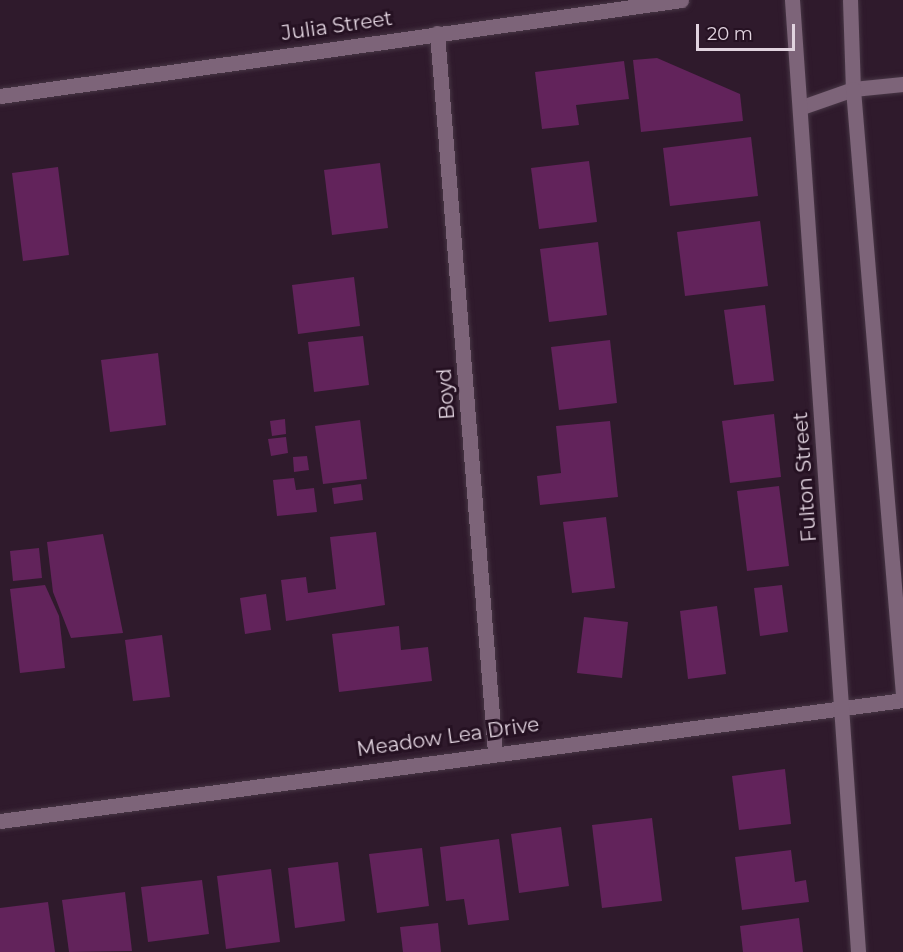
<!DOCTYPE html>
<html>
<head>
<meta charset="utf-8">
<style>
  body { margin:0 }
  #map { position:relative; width:903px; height:952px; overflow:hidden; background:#2f1a2c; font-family:Montserrat,sans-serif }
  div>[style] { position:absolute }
  .building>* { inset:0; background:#62235b }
  .roads { filter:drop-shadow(0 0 2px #473645) drop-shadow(0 0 2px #473645) }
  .minor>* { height:15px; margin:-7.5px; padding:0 7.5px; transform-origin:7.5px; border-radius:7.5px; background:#7d6479 }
  .secondary>* { height:15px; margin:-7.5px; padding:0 7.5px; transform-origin:7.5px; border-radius:7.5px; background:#7d6479 }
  span { translate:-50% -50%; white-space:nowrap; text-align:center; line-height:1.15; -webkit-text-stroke:6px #251122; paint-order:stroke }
  .street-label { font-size:20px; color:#e1d3df }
  .scale { position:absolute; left:696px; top:24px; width:99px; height:27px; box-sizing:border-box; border:3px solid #e1d3df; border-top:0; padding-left:8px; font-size:18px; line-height:21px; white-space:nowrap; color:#e1d3df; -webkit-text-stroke:4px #251122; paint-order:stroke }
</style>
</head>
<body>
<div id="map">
  <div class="building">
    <i style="clip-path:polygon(657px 58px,740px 94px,743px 121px,641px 132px,633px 60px)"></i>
    <i style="clip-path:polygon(624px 61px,629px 99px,576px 105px,579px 125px,542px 129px,535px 72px)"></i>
    <i style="clip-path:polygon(751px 137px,758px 196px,670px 206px,663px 148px)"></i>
    <i style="clip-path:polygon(589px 161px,597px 222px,539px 229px,531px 168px)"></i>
    <i style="clip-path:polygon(380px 163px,388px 228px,332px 235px,324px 170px)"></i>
    <i style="clip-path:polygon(58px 167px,69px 255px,23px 261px,12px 173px)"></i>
    <i style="clip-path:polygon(760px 221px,768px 286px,685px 296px,677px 232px)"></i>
    <i style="clip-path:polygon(598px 242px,607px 315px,549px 322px,540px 249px)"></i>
    <i style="clip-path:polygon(354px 277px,360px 326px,298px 334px,292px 285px)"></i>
    <i style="clip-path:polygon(765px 305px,774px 381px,734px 385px,724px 310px)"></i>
    <i style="clip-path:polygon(363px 336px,369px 385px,314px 392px,308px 342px)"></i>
    <i style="clip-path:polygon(610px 340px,617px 403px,559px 410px,551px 347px)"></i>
    <i style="clip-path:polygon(158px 353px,166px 425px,110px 432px,101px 360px)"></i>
    <i style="clip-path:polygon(774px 414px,781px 477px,730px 483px,722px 421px)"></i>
    <i style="clip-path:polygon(285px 419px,286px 434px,272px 436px,270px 421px)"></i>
    <i style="clip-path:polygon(360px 420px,367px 479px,323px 484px,315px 426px)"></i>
    <i style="clip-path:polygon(610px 421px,618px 497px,540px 505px,537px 476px,561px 473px,556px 426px)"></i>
    <i style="clip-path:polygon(286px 437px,288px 453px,271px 456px,268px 439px)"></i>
    <i style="clip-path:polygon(307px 456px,309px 470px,294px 472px,293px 457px)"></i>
    <i style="clip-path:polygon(294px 478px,296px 490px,314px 488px,317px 512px,277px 516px,273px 480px)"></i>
    <i style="clip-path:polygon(361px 484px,363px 500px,334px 504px,332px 488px)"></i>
    <i style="clip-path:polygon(779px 486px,789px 566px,747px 571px,737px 491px)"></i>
    <i style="clip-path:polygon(606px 517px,615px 588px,572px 593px,563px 522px)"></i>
    <i style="clip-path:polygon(376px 532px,385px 605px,286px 621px,281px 580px,306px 577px,308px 593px,336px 589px,330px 537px)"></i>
    <i style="clip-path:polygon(103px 534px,123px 633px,71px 638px,53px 592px,47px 542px)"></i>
    <i style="clip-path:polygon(39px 548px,42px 578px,13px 581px,10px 551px)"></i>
    <i style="clip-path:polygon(45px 585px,59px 616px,65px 668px,20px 673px,10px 589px)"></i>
    <i style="clip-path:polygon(782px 585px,788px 632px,760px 636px,754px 588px)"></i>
    <i style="clip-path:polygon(266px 594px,271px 630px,245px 634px,240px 598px)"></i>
    <i style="clip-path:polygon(717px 606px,726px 674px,688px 679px,680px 611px)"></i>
    <i style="clip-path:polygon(584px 617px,628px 622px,622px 678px,577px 673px)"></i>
    <i style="clip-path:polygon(399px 626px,401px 650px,428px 647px,432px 681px,339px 692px,332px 634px)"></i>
    <i style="clip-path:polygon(162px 635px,170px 697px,133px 701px,125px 640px)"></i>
    <i style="clip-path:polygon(785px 769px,791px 824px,739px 830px,732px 776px)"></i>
    <i style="clip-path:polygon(652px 818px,662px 901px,602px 908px,592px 825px)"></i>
    <i style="clip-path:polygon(561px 827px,569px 886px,519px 893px,511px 834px)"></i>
    <i style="clip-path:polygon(499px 839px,509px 920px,468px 925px,464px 899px,446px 901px,440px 847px)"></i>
    <i style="clip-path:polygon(422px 848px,429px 906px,377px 913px,369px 854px)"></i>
    <i style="clip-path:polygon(791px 850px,795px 882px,806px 880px,809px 902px,742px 910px,735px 857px)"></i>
    <i style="clip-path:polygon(338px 862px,345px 921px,295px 928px,288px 868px)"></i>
    <i style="clip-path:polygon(271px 869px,280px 942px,226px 949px,217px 876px)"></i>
    <i style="clip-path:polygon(202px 880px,209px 934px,148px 942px,141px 887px)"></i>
    <i style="clip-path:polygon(125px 892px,132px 951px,69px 952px,62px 900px)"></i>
    <i style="clip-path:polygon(48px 902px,55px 952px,0 952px,0 908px)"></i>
    <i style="clip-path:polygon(799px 918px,803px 952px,743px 952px,740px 926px)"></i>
    <i style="clip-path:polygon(438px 923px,441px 952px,403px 952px,400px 927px)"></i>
  </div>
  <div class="roads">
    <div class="minor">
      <i style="left:437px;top:33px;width:721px;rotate:85.39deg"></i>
      <i style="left:0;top:96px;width:688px;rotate:-8.02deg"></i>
      <i style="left:802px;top:107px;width:54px;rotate:-19.4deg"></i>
      <i style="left:853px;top:89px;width:50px;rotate:-5.7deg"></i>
      <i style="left:0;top:821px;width:911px;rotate:-7.63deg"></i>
    </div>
    <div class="secondary">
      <i style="left:792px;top:0;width:954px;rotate:86.03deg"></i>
      <i style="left:850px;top:0;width:89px;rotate:88.1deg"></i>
      <i style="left:853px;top:89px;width:608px;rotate:85.28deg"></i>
    </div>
  </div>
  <div class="street-label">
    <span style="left:337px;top:26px;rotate:-8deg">Julia Street</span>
    <span style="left:446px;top:394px;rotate:-94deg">Boyd</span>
    <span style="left:805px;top:477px;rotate:-94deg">Fulton Street</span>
    <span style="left:448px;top:737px;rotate:-8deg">Meadow Lea Drive</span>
  </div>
  <div class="scale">20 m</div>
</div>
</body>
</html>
